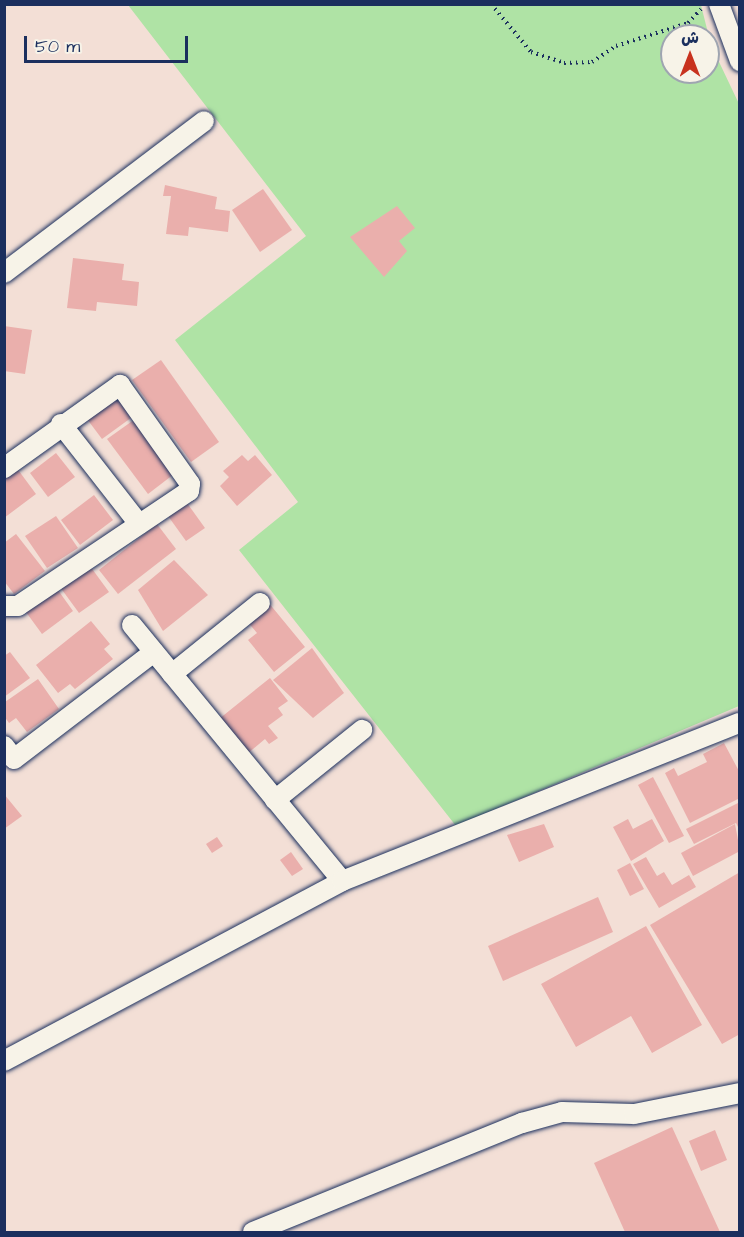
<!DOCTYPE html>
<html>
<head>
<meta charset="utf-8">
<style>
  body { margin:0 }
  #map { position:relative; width:744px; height:1237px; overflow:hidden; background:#f3dfd6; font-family:"Architects Daughter","Playpen Sans Arabic",sans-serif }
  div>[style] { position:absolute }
  .green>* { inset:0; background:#afe3a5 }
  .building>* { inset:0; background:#eaafac }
  .path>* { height:4px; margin-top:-2px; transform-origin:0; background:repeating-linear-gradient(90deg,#1b2f5e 0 1.5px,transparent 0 6px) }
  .roads { filter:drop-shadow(0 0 2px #1b2f5e) drop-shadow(0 0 2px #1b2f5e) }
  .street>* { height:20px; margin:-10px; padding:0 10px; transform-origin:10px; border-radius:10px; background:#f7f3e8 }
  span { translate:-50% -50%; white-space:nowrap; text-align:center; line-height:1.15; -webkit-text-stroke:4.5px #f7f3e8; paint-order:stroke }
  .frame { position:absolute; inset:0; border:6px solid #1b2f5e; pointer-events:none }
  .north { position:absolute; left:660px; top:24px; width:60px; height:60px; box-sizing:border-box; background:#f7f3e8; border:2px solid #9fa5b1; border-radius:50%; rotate:0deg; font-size:16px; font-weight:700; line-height:24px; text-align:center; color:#1b2f5e }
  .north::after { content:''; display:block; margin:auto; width:21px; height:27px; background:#c8321e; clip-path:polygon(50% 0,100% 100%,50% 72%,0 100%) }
  .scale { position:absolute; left:24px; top:36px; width:164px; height:27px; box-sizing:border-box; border:3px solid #1b2f5e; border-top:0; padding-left:8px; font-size:18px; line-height:21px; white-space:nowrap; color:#1b2f5e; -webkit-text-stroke:4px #f7f3e8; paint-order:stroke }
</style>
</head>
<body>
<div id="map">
  <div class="green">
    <i style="clip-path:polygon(evenodd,128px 5px,701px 5px,711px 45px,740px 106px,739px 706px,456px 826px,239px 550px,298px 502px,175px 340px,306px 236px,128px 5px,672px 36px,708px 36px,708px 72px,672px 72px,672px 36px)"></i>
  </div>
  <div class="building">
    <i style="clip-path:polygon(165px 185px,217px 197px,215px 209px,230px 211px,228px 232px,189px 227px,188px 236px,166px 234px,171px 196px,163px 196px)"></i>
    <i style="clip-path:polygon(263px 189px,292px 230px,260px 252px,232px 210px)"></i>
    <i style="clip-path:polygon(397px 206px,415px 228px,399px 241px,407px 251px,384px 277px,350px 237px)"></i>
    <i style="clip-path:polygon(73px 258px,124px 264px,122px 280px,139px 282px,137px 306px,97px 302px,96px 311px,67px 308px)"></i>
    <i style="clip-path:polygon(4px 326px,32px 330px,25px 374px,4px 371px)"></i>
    <i style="clip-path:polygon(161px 360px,219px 442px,191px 462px,132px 380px)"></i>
    <i style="clip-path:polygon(120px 395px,135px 415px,102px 439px,87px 419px)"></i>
    <i style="clip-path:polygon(138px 417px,178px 471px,148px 494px,107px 439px)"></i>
    <i style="clip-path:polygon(56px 453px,75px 477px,48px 497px,30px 473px)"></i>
    <i style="clip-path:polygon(242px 455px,248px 461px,255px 455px,272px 475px,237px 506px,220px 486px,229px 477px,223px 471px)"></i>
    <i style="clip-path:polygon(16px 467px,36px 494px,4px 518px,4px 476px)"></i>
    <i style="clip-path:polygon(94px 495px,113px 520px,80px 545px,61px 520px)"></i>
    <i style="clip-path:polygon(187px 503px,205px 528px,186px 541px,168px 516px)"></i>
    <i style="clip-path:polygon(56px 516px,78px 548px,47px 568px,25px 536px)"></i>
    <i style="clip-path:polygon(157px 524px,176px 549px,118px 594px,99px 570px)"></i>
    <i style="clip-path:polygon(16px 534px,45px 571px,14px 594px,4px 581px,4px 543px)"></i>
    <i style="clip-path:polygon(174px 560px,208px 595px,163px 631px,138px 590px)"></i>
    <i style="clip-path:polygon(90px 566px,109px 592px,79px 613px,60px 587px)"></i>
    <i style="clip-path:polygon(55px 586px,73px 611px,42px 634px,23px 608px)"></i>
    <i style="clip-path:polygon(268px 602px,305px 647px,274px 672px,248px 640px,257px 633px,246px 620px)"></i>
    <i style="clip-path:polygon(91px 621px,110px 644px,104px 649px,113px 659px,75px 689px,70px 684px,58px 693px,36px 665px)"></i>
    <i style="clip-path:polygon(312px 648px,344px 693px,313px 718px,273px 680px)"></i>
    <i style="clip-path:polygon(10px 652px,30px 678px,4px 697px,4px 656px)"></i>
    <i style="clip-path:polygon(270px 678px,288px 701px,278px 708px,283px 715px,268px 726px,278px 738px,269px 744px,265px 739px,247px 754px,219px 719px)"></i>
    <i style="clip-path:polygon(38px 679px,59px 709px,27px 732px,16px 718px,9px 723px,4px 716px,5px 702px)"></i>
    <i style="clip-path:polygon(724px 743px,740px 773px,740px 798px,690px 823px,665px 773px,674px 768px,678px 776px,707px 762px,703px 754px)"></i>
    <i style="clip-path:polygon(653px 777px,684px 836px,669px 843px,638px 785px)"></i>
    <i style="clip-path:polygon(4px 794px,22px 816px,4px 829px)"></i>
    <i style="clip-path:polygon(740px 802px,740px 831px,736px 823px,694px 844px,686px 829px)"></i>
    <i style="clip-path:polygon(628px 819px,633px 829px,652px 819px,664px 841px,631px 861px,613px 827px)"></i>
    <i style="clip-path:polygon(544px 824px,554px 847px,519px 862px,507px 835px)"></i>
    <i style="clip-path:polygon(735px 824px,740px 851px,693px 876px,681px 853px)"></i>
    <i style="clip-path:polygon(217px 837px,223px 846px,212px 853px,206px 844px)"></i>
    <i style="clip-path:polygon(291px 852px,303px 869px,292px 876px,280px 860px)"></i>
    <i style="clip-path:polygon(646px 857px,657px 876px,664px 872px,672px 885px,689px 875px,696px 887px,659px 908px,633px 864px)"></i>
    <i style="clip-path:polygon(630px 863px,644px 889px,630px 896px,617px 870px)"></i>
    <i style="clip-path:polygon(740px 872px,740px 1034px,722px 1044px,650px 925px)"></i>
    <i style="clip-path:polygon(598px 897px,613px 932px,503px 981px,488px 946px)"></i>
    <i style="clip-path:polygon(646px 926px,702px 1025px,652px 1053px,631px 1016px,576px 1047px,541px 984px)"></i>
    <i style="clip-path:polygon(672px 1127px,720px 1232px,625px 1232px,594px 1163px)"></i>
    <i style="clip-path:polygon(715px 1130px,727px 1160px,701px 1171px,689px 1141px)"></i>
  </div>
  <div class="path">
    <i style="left:491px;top:4px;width:62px;rotate:50.2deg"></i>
    <i style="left:531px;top:52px;width:35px;rotate:18deg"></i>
    <i style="left:564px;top:63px;width:28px;rotate:-2deg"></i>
    <i style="left:592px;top:62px;width:29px;rotate:-34deg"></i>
    <i style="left:616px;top:46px;width:76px;rotate:-17.7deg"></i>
    <i style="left:688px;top:23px;width:19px;rotate:-47deg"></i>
  </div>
  <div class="roads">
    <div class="street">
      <i style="left:719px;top:4px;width:61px;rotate:69.8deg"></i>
      <i style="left:4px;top:273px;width:251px;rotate:-37.2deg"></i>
      <i style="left:61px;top:424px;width:127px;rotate:52deg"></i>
      <i style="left:4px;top:468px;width:143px;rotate:-35.6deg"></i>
      <i style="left:120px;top:385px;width:121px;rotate:54.7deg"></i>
      <i style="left:190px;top:484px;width:7px;rotate:98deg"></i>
      <i style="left:189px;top:491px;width:206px;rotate:146.1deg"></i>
      <i style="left:18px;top:606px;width:14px;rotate:180deg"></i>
      <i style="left:132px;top:625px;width:331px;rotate:50.6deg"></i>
      <i style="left:172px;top:674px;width:113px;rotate:-38.9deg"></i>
      <i style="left:4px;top:746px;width:16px;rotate:52deg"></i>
      <i style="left:14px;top:759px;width:176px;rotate:-37.4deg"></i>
      <i style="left:275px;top:800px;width:112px;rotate:-38.8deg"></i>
      <i style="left:4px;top:1061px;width:383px;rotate:-28deg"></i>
      <i style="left:342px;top:881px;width:428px;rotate:-21.7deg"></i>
      <i style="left:253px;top:1232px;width:290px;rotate:-22.1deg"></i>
      <i style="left:522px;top:1123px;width:41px;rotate:-15.4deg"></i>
      <i style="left:562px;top:1112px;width:72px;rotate:1.6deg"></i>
      <i style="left:634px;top:1114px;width:108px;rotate:-11.2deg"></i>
    </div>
  </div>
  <div class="frame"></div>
  <div class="north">ش</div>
  <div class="scale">50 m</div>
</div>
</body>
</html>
